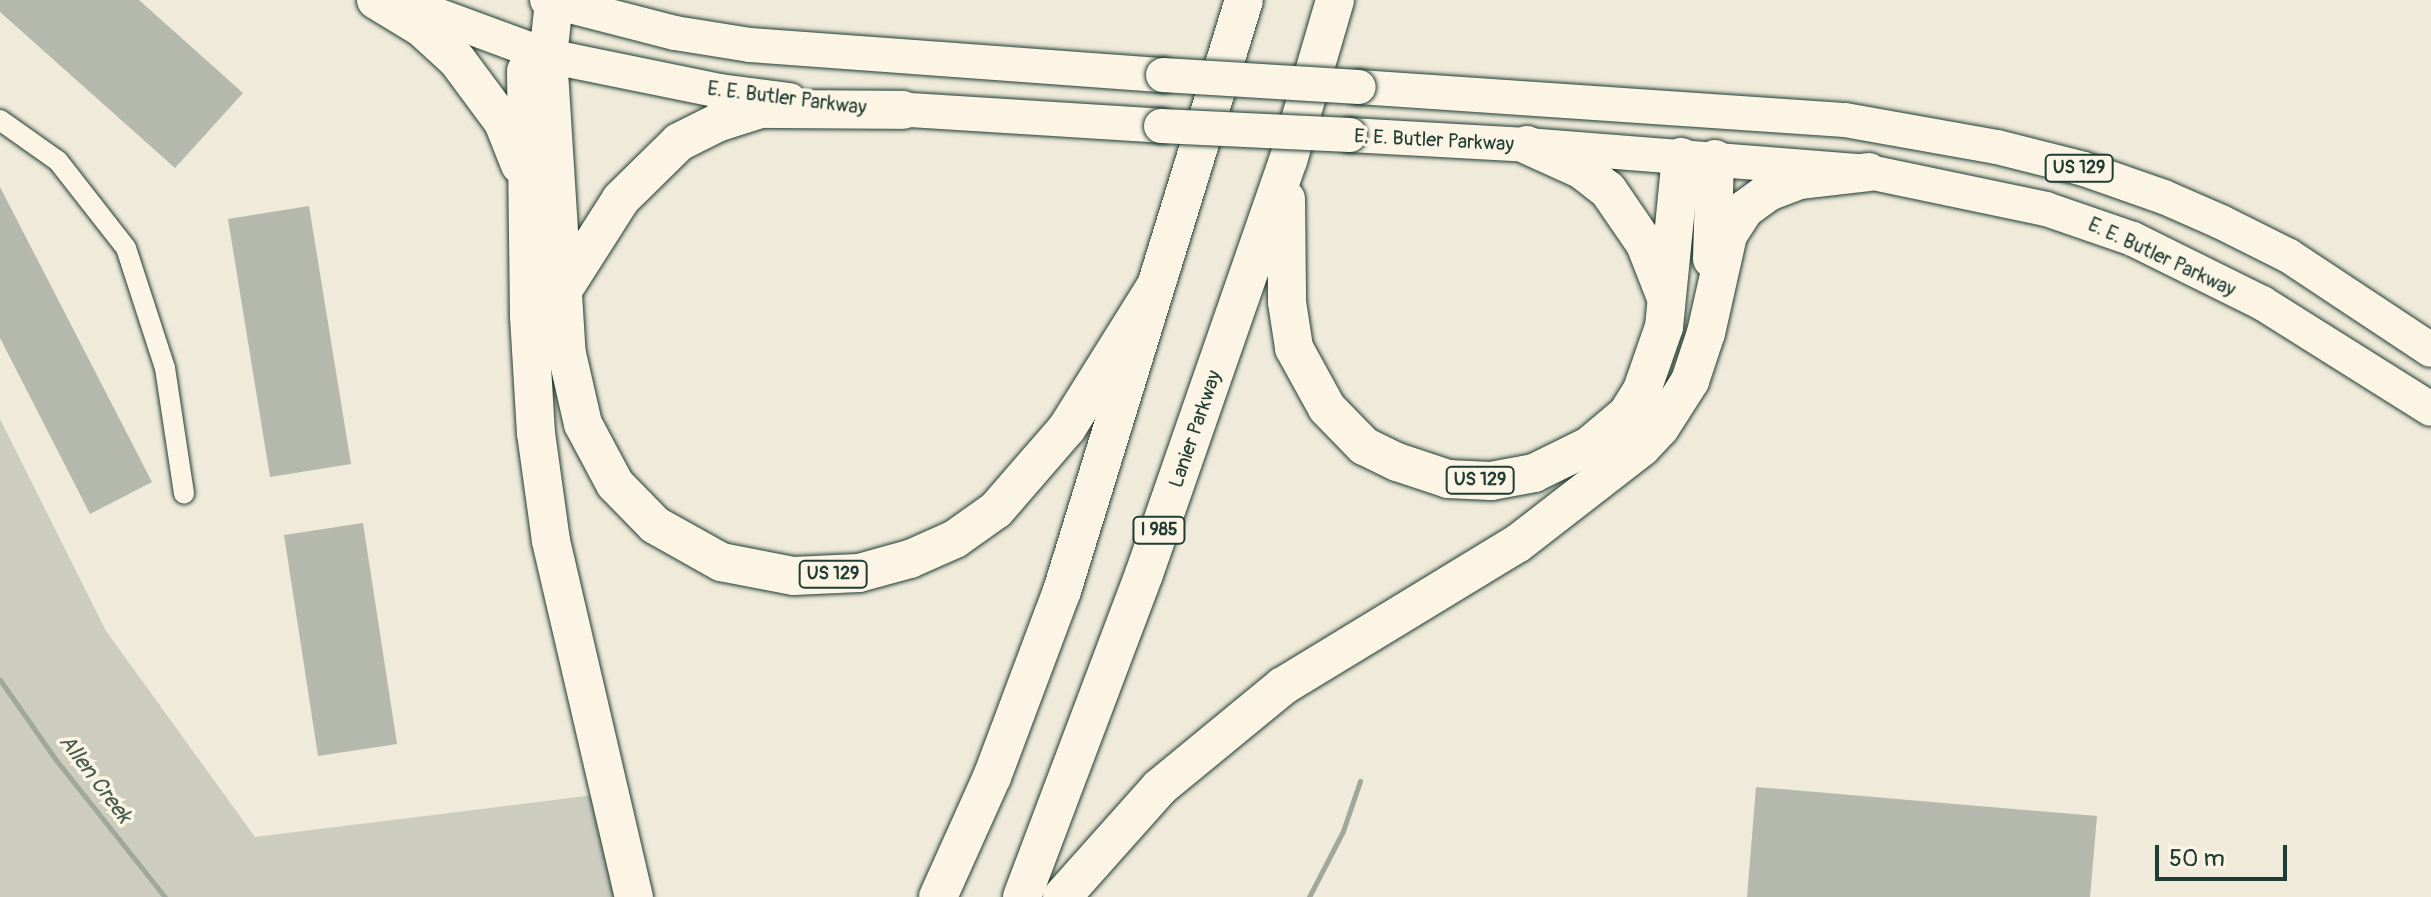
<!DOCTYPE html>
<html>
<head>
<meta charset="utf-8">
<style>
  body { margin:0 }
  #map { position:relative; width:2431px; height:897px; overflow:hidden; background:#efeada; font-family:Pangolin,sans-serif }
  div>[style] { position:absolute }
  .green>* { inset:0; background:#cccdbf }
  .stream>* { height:5px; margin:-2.5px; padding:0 2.5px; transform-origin:2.5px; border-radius:2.5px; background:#9fa89a }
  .building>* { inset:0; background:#b5b9ad }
  .roads { filter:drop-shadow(0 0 2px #1f3d34) drop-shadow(0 0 2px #1f3d34) }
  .minor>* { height:20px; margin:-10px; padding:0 10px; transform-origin:10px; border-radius:10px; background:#fcf5e5 }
  .trunk>* { height:34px; margin:-17px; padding:0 17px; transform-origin:17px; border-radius:17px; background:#fcf5e5 }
  .motorway>* { height:38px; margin:-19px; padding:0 19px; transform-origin:19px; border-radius:19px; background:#fcf5e5 }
  .bridges { filter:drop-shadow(0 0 2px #1f3d34) drop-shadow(0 0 2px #1f3d34) }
  .trunk-bridge>* { height:34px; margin:-17px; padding:0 17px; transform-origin:17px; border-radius:17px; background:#fcf5e5 }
  span { translate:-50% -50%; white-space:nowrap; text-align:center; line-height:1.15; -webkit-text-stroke:7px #fcf5e5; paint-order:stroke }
  .shield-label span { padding:2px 6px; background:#fcf5e5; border:2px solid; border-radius:6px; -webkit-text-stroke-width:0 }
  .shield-label { font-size:18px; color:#1f3d34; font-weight:700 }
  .street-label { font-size:20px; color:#1f3d34 }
  .water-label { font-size:22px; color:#455d53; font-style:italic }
  .scale { position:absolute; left:2155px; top:845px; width:132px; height:36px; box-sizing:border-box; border:4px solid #1f3d34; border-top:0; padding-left:10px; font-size:24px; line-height:28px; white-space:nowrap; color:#1f3d34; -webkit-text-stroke:6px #fcf5e5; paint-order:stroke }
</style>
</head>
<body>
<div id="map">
  <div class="green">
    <i style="clip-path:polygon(0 419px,106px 631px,255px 837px,594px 795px,617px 897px,0 897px)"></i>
  </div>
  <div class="stream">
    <i style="left:0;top:680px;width:98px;rotate:55deg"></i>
    <i style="left:56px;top:760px;width:175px;rotate:51.5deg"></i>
    <i style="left:1309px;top:897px;width:74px;rotate:-62.7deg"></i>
    <i style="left:1343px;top:831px;width:53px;rotate:-71.2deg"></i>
  </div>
  <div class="building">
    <i style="clip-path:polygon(0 0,139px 0,243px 93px,175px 168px,0 12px)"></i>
    <i style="clip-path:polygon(0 187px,152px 482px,90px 514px,0 338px)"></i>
    <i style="clip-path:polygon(309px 206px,351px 464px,270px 477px,228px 219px)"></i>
    <i style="clip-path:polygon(363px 523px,397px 744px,318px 756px,284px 535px)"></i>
    <i style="clip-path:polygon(1756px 787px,2097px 816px,2090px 897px,1747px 897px)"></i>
  </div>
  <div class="roads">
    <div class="minor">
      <i style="left:0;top:120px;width:71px;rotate:35.3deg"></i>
      <i style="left:58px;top:161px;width:110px;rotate:52deg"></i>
      <i style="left:126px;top:248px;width:126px;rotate:72deg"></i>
      <i style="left:165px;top:368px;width:127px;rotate:81.4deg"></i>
    </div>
    <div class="trunk">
      <i style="left:396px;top:0;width:162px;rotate:20.2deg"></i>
      <i style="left:548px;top:56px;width:176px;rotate:11.5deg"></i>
      <i style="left:720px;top:91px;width:70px;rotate:7.4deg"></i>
      <i style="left:547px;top:0;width:132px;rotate:14.5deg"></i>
      <i style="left:675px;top:33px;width:76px;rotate:9.1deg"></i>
      <i style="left:750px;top:45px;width:414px;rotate:4.2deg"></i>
      <i style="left:1359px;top:87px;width:487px;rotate:3.9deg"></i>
      <i style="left:1845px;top:120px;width:154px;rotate:10.1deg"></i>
      <i style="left:1997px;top:147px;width:90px;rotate:14.2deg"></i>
      <i style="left:2084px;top:169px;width:85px;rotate:19.3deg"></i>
      <i style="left:2164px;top:197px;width:62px;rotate:23.7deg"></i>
      <i style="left:2221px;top:222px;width:76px;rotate:26.6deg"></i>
      <i style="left:2289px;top:256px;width:170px;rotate:33.5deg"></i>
      <i style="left:878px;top:108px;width:284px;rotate:3.6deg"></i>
      <i style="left:1350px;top:135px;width:177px;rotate:3.2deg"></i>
      <i style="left:1527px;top:145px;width:343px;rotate:4.5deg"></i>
      <i style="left:1869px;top:172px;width:181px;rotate:11.8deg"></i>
      <i style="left:2046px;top:209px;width:92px;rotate:19deg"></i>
      <i style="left:2133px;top:239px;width:144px;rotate:26.4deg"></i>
      <i style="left:2262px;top:303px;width:199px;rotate:32.1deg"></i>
    </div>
    <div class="motorway">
      <i style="left:376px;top:0;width:54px;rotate:31.3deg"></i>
      <i style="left:422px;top:28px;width:47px;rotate:42.4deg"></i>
      <i style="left:457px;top:60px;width:77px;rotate:53.4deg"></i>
      <i style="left:503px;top:122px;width:46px;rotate:68.4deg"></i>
      <i style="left:554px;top:2px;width:54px;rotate:96.3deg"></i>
      <i style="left:548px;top:56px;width:299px;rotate:86.4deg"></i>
      <i style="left:567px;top:354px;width:72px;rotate:77.1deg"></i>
      <i style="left:583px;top:424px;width:68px;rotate:61.9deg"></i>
      <i style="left:615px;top:484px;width:57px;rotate:45.7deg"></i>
      <i style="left:655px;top:525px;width:76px;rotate:29.3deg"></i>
      <i style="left:721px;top:562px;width:73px;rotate:11deg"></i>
      <i style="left:793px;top:576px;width:66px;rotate:-2.6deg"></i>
      <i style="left:859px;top:573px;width:53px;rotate:-15.4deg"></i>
      <i style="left:910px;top:559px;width:49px;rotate:-24deg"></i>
      <i style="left:955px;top:539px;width:50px;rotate:-35.3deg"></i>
      <i style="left:996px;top:510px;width:108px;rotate:-49.1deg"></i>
      <i style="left:1067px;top:428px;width:166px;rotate:-58deg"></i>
      <i style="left:526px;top:71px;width:245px;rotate:89.3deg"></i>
      <i style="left:529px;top:316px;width:117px;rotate:86.6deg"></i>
      <i style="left:536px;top:433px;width:109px;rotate:82.1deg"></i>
      <i style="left:551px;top:541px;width:366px;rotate:76.9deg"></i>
      <i style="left:1527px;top:145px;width:60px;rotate:24.4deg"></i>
      <i style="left:1582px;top:170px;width:33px;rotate:38deg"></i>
      <i style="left:1608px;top:190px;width:65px;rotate:55.6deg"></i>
      <i style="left:1645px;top:244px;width:55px;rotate:68.6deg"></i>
      <i style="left:1286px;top:199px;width:103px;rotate:89.4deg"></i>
      <i style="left:1287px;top:302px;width:47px;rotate:81.3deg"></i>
      <i style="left:1294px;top:348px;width:68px;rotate:61.2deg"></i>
      <i style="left:1327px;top:408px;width:53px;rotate:45.8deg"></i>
      <i style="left:1364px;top:446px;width:37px;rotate:26deg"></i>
      <i style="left:1397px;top:462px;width:54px;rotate:18.4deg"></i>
      <i style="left:1448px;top:479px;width:43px;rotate:2.7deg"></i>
      <i style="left:1491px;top:481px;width:44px;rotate:-10.5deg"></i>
      <i style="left:1534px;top:473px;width:61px;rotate:-26.1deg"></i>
      <i style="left:1589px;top:446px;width:50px;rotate:-40.1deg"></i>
      <i style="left:1627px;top:414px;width:28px;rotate:-58deg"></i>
      <i style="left:1642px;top:390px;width:67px;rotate:-70.8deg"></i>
      <i style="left:1664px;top:327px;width:171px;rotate:-84.3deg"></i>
      <i style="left:1712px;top:259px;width:100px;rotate:-88.3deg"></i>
      <i style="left:565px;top:287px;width:104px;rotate:-57.5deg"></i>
      <i style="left:621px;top:199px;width:81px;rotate:-44.5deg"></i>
      <i style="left:679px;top:142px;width:42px;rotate:-26.6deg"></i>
      <i style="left:717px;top:123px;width:46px;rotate:-17.7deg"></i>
      <i style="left:761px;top:109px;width:142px;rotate:0.4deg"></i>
      <i style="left:938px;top:897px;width:132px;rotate:-65.8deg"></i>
      <i style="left:992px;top:777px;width:199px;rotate:-69.4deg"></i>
      <i style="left:1062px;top:591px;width:618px;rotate:-72.88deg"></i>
      <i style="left:1022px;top:897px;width:345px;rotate:-69.3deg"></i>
      <i style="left:1144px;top:574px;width:437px;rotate:-70.8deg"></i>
      <i style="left:1288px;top:161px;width:168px;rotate:-73.7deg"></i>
      <i style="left:1062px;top:897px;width:147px;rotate:-48.3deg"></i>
      <i style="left:1160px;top:787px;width:159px;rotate:-39.4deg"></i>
      <i style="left:1283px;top:686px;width:274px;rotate:-31.3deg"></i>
      <i style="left:1517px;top:544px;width:158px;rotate:-37.8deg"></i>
      <i style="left:1642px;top:447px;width:26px;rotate:-47deg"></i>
      <i style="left:1660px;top:428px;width:56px;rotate:-57.4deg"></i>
      <i style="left:1690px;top:381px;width:51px;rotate:-71.6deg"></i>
      <i style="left:1706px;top:333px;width:100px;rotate:-77.3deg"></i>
      <i style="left:1728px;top:235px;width:31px;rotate:-57deg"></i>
      <i style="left:1745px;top:209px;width:29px;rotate:-36deg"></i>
      <i style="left:1768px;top:192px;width:33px;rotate:-21deg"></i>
      <i style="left:1799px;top:180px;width:70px;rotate:-6.5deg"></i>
    </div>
  </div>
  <div class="bridges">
    <div class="trunk-bridge">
      <i style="left:1163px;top:75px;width:196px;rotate:3.5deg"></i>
      <i style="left:1161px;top:126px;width:189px;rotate:2.7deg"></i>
    </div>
  </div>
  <div class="shield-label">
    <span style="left:2079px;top:168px">US 129</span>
    <span style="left:1480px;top:480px">US 129</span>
    <span style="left:1159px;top:530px">I 985</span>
    <span style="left:833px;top:574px">US 129</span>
  </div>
  <div class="street-label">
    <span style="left:787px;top:98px;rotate:7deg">E. E. Butler Parkway</span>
    <span style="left:1434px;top:140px;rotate:3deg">E. E. Butler Parkway</span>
    <span style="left:2162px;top:257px;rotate:25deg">E. E. Butler Parkway</span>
    <span style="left:1195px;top:429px;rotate:-71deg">Lanier Parkway</span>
  </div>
  <div class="water-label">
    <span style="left:95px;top:779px;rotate:53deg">Allen Creek</span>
  </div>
  <div class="scale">50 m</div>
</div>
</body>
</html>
